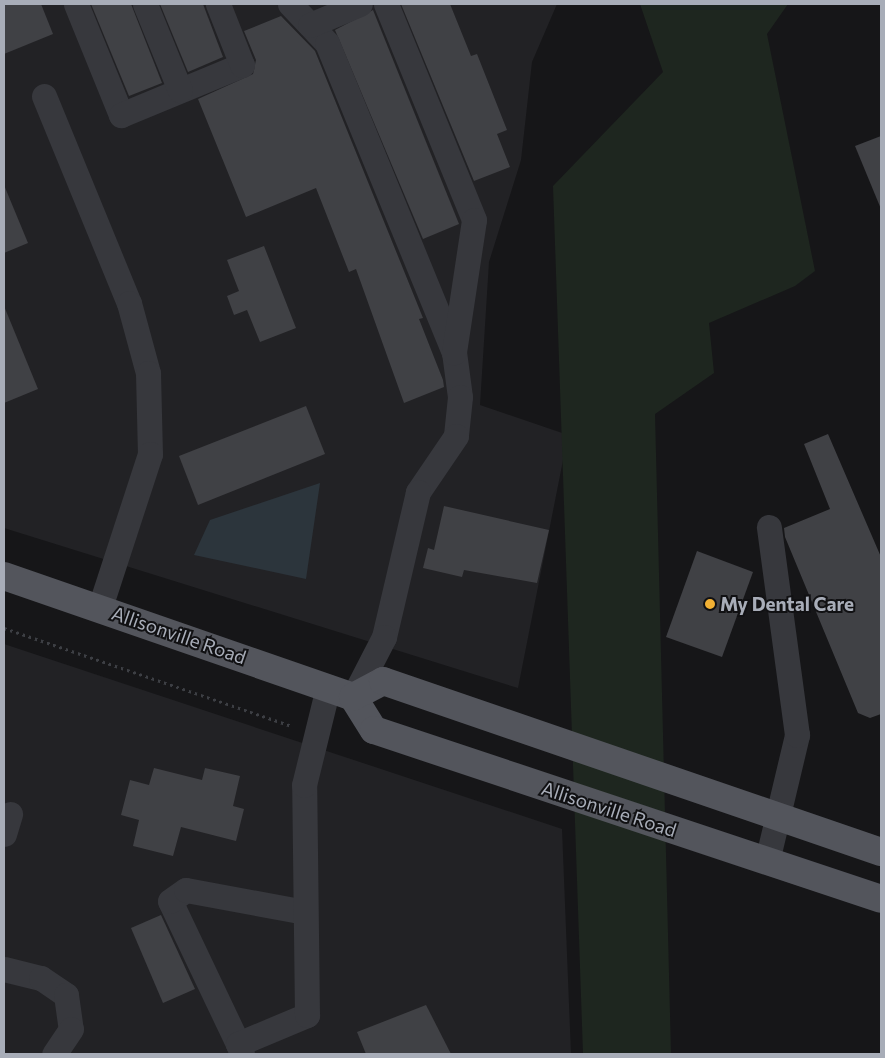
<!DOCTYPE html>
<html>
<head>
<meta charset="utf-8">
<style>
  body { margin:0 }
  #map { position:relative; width:885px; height:1058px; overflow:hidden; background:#161618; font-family:Commissioner,sans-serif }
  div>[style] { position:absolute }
  .built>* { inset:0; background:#222225 }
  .green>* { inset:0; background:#1e261f }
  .water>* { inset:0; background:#2c353c }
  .building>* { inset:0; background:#404145 }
  .path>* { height:3px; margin-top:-1.5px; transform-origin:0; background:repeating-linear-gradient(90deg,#3d3f44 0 2.5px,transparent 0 6.5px) }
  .minor>* { height:25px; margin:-12.5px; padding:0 12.5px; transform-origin:12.5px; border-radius:12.5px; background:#37383d }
  .major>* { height:28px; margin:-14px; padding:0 14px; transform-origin:14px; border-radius:14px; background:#53555c }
  .dots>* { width:14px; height:14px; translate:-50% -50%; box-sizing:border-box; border:2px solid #111113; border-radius:50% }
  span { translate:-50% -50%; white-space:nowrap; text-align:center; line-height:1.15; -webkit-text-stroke:4px #111113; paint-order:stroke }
  .poi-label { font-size:19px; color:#a8adb8; font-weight:700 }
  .left { translate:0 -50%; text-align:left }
  .street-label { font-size:19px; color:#a8adb8 }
  .frame { position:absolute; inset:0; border:5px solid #a8adb8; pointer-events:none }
</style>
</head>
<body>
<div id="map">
  <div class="built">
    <i style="clip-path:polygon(4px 4px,557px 4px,532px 62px,521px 160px,489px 262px,480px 405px,568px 435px,518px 688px,4px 528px)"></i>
    <i style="clip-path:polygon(4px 644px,562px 829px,571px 1054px,4px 1054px)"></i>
  </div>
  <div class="green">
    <i style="clip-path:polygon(640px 4px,788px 4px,767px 34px,815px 271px,795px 286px,709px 323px,714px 373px,655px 414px,671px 1054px,583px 1054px,553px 186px,663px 72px)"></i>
  </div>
  <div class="water">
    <i style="clip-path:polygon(320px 483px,306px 579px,194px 555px,210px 520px)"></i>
  </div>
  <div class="building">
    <i style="clip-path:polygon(4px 4px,41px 4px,53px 34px,4px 54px)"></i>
    <i style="clip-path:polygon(91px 4px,131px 4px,162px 83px,129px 96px)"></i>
    <i style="clip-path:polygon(160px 4px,203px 4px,223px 57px,188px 72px)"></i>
    <i style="clip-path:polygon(401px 4px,450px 4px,471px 56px,477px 54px,507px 130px,497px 134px,510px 167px,474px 181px)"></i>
    <i style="clip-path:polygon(373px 10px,459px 224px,423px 239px,335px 30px)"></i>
    <i style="clip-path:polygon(281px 16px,315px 51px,423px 318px,419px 319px,443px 380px,444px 387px,404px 403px,356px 269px,349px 272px,316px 188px,246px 217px,198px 99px,253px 74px,256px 60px,244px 31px)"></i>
    <i style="clip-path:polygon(881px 136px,881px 209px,855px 146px)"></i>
    <i style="clip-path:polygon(4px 185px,28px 243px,4px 253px)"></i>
    <i style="clip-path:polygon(264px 246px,296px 328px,260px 342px,247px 310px,234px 315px,227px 296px,239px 291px,227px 260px)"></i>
    <i style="clip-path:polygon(4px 306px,38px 389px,4px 403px)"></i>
    <i style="clip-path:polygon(306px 406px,325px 454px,198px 505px,179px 456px)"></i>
    <i style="clip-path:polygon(828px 434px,881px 557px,881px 714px,870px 718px,858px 713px,785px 537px,784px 528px,830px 509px,804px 444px)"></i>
    <i style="clip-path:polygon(444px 506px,549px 530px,537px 583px,464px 570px,462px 577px,423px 568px,428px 548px,434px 550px)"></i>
    <i style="clip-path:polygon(697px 551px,753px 572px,722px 657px,666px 637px)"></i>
    <i style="clip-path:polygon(154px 768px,202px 780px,205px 768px,240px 776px,233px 806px,244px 809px,236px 841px,181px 827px,173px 856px,133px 846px,139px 820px,121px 815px,130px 780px,149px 785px)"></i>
    <i style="clip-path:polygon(161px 915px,195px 989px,163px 1003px,131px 928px)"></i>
    <i style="clip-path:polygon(426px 1005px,451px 1054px,366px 1054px,357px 1032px)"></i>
  </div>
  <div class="path">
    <i style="left:4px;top:628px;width:304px;rotate:18.8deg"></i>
  </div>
  <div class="minor">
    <i style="left:76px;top:4px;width:120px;rotate:67.9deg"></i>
    <i style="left:121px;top:115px;width:131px;rotate:-22.5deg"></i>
    <i style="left:242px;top:65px;width:66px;rotate:-111.5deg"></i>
    <i style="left:145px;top:4px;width:93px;rotate:67.9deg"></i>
    <i style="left:290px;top:4px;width:54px;rotate:46.5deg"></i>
    <i style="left:327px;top:43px;width:334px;rotate:67.7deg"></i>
    <i style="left:454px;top:352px;width:45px;rotate:82.4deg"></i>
    <i style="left:460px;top:397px;width:39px;rotate:96deg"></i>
    <i style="left:456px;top:436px;width:68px;rotate:124.2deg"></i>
    <i style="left:418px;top:492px;width:149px;rotate:103.2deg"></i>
    <i style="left:384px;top:637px;width:68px;rotate:117.3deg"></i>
    <i style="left:386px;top:4px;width:233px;rotate:67.8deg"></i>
    <i style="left:474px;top:220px;width:134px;rotate:98.6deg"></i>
    <i style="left:310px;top:25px;width:54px;rotate:-22.8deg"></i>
    <i style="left:44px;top:96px;width:224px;rotate:67.7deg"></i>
    <i style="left:129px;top:303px;width:73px;rotate:74.8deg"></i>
    <i style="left:148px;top:373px;width:81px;rotate:88.6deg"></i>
    <i style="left:150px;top:454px;width:161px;rotate:108.1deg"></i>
    <i style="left:4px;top:834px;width:21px;rotate:-73deg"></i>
    <i style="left:767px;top:861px;width:130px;rotate:-76.6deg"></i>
    <i style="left:797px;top:735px;width:210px;rotate:-97.7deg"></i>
    <i style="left:4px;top:969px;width:38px;rotate:14deg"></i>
    <i style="left:41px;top:978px;width:30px;rotate:34deg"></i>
    <i style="left:66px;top:995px;width:34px;rotate:82deg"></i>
    <i style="left:71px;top:1029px;width:30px;rotate:124deg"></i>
    <i style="left:238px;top:1044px;width:158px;rotate:-115.4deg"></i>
    <i style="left:170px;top:901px;width:19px;rotate:-35deg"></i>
    <i style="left:186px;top:890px;width:121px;rotate:10.5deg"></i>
    <i style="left:242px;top:1054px;width:11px;rotate:-112deg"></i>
    <i style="left:238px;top:1044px;width:75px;rotate:-22.8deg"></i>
    <i style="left:307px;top:1015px;width:230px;rotate:-90.7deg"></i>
    <i style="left:304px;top:785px;width:101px;rotate:-76.2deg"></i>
  </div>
  <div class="major">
    <i style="left:4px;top:576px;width:369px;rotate:19.1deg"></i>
    <i style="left:353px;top:697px;width:39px;rotate:58deg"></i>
    <i style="left:374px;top:730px;width:534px;rotate:18.43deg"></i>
    <i style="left:353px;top:697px;width:34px;rotate:-28deg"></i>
    <i style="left:383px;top:681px;width:527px;rotate:18.95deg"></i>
  </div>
  <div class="dots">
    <i style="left:710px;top:604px;background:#f2b134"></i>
  </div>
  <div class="poi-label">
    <span class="left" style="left:720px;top:604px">My Dental Care</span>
  </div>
  <div class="street-label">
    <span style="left:179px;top:635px;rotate:19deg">Allisonville Road</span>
    <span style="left:609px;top:809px;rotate:18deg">Allisonville Road</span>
  </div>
  <div class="frame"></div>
</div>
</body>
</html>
